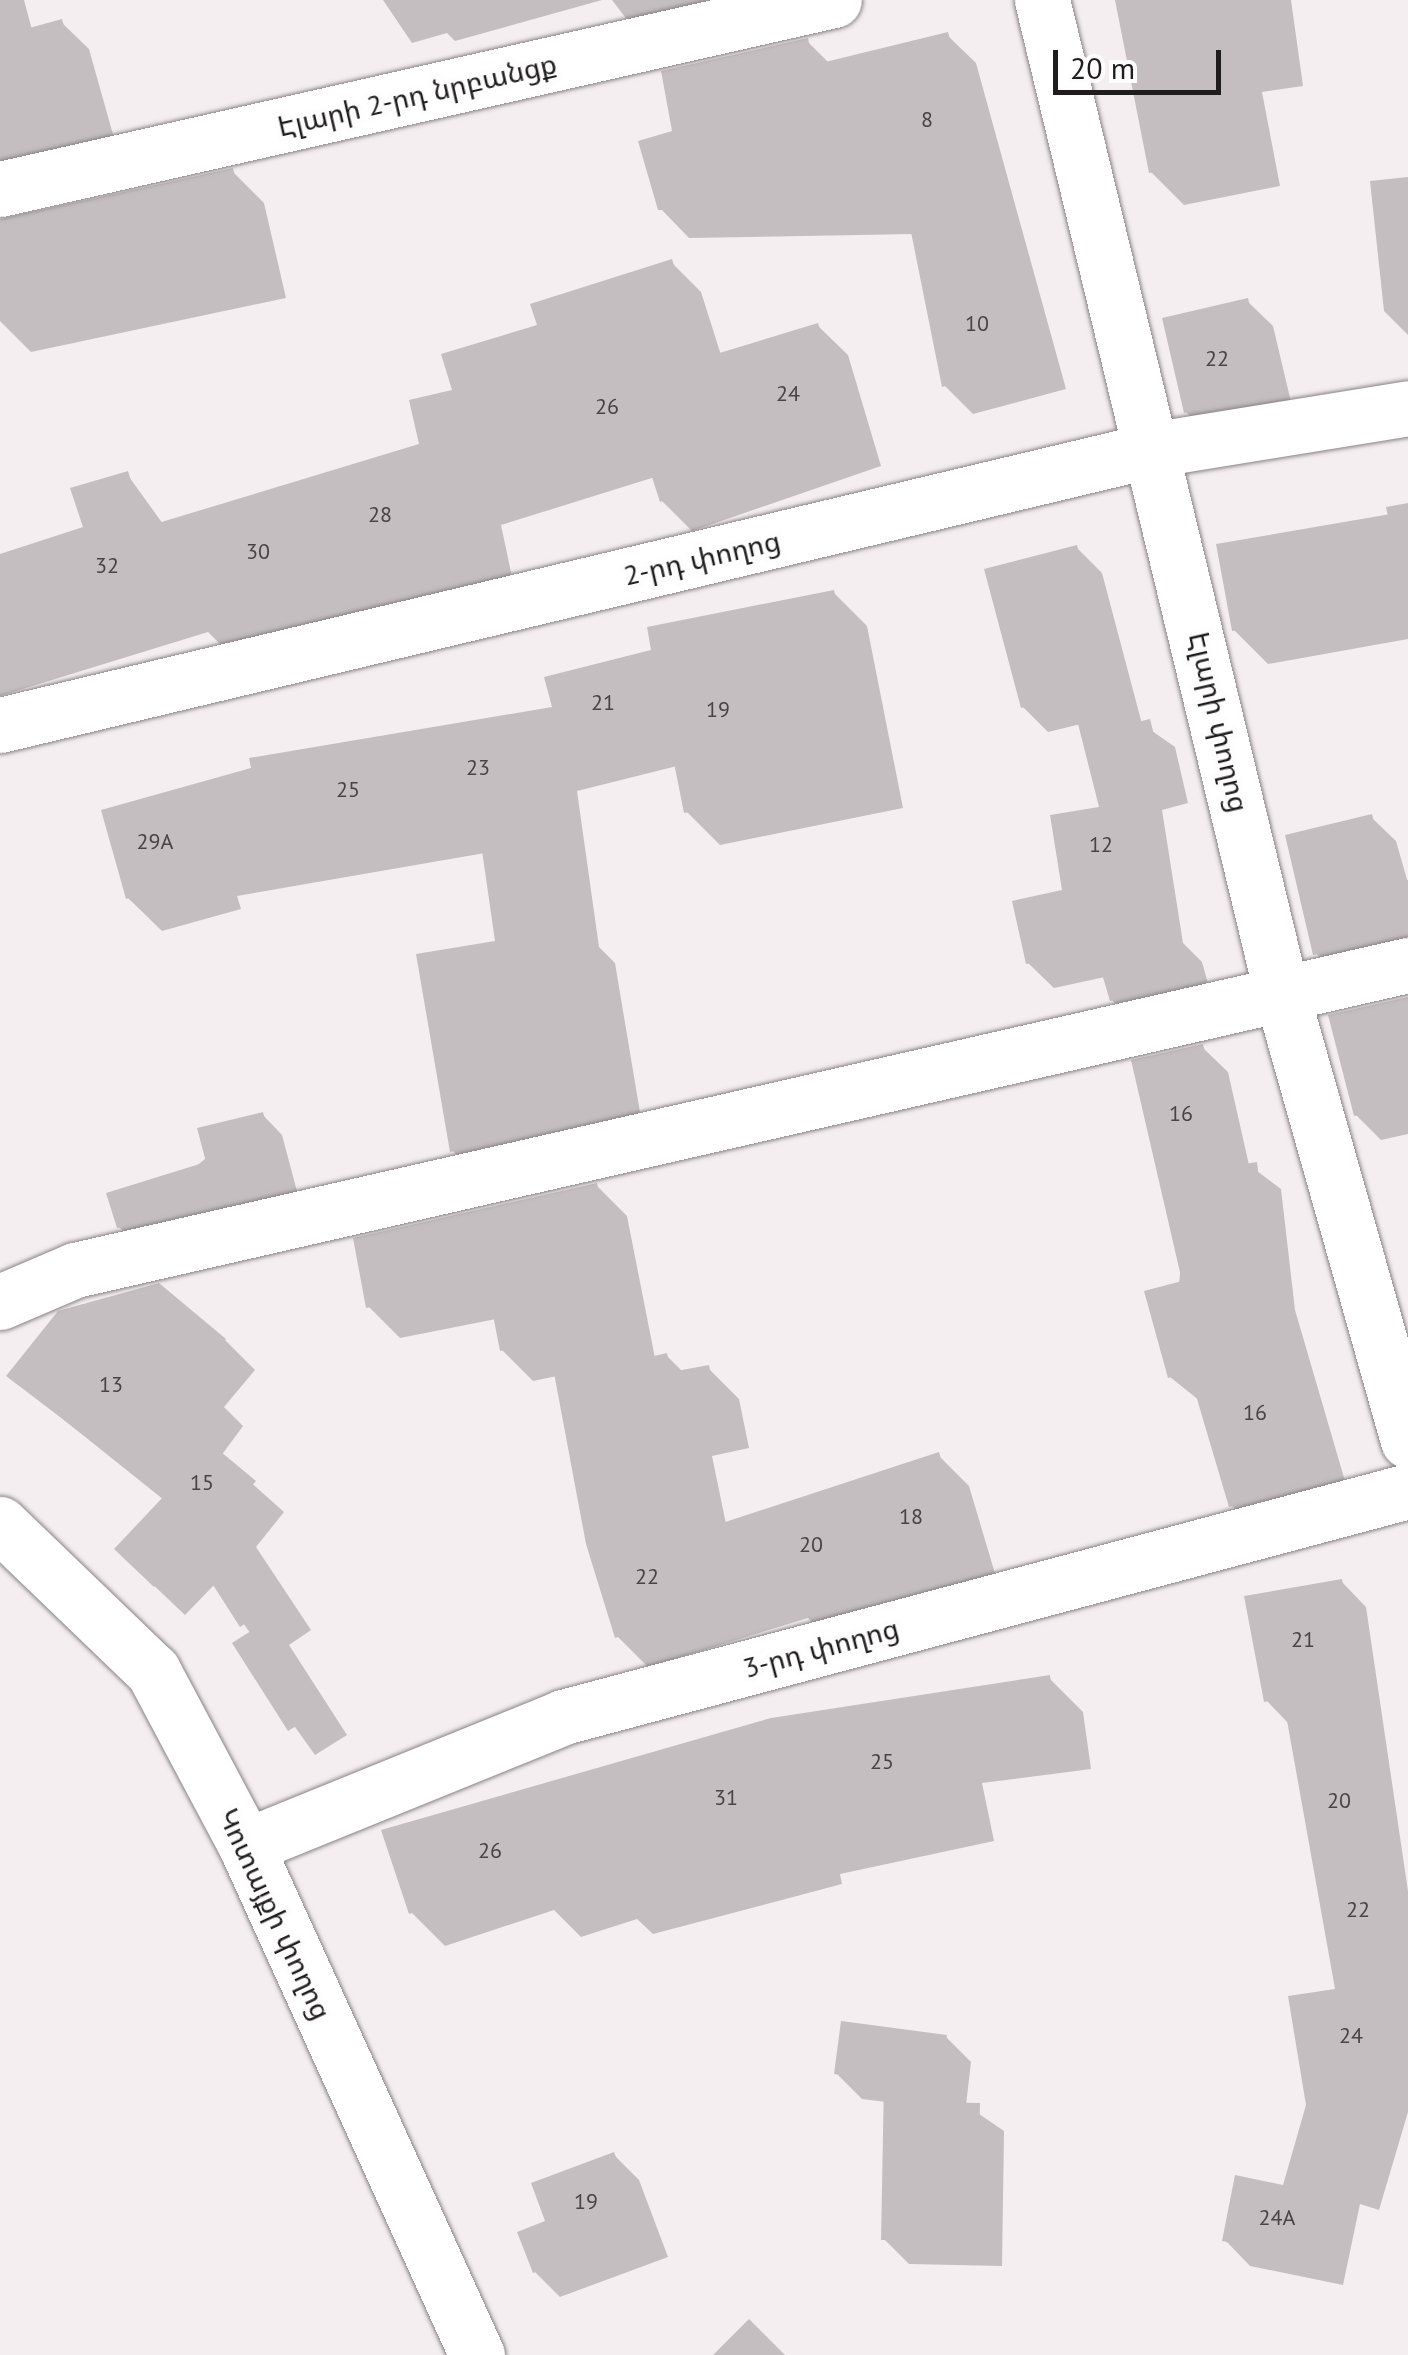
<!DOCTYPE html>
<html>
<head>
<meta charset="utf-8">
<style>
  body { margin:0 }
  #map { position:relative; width:1408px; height:2355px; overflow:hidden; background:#f5eef0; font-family:"PT Sans","Noto Sans Armenian",sans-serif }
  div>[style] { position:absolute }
  .shadow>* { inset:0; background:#0003 }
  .building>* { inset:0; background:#c5bec0 }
  .roads { filter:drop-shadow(0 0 2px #898284) drop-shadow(0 0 2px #898284) }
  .street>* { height:55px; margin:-27.5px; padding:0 27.5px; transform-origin:27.5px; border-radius:27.5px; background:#fff }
  .secondary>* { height:55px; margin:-27.5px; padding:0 27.5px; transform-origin:27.5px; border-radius:27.5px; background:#fff }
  span { translate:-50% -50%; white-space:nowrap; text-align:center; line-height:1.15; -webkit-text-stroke:10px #fefdfd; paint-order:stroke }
  .number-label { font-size:22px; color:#484445 }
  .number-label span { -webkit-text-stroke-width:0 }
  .street-label { font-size:28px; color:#1e1c1c }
  .scale { position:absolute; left:1053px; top:50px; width:168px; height:45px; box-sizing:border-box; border:5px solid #1e1c1c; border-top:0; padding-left:12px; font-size:30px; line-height:35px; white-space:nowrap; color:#1e1c1c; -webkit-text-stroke:8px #fefdfd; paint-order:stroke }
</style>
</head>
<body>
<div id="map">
  <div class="shadow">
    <i style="clip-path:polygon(0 0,24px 0,32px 30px,61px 22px,89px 49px,121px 163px,0 172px)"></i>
    <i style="clip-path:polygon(383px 0,602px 0,455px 41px,447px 33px,412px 43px)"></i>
    <i style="clip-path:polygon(612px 0,825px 0,638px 34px)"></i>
    <i style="clip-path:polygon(1119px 0,1291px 0,1303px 86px,1262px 92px,1280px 186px,1184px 205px,1151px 172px)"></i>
    <i style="clip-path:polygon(947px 35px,976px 63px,1066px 389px,973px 414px,944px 385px,914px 234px,689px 238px,661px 209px,675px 133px,807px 41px,830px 64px)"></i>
    <i style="clip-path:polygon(232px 171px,264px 203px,286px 298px,31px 352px,0 321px,0 221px)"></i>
    <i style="clip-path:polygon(1408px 177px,1408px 335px,1384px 311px,1370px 181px)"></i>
    <i style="clip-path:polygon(671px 262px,701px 292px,721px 355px,817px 325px,848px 355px,881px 466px,692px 531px,662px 501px,655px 477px,501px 525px,512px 577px,233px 657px,208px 632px,0 696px,0 556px,86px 529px,127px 474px,163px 524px,422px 446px,455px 392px,540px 327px)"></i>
    <i style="clip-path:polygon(1247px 301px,1273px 326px,1296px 423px,1211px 437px,1186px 412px)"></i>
    <i style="clip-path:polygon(1408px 503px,1408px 639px,1268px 664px,1234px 630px,1388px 517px,1386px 507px)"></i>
    <i style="clip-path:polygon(1076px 547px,1102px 573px,1142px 724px,1175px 747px,1188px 803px,1162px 810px,1183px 943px,1202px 962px,1215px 1008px,1137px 1025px,1112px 1000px,1105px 977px,1054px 988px,1028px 963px,1102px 809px,1081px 724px,1048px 732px,1023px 707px)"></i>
    <i style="clip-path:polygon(833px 592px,867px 626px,903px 808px,720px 845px,686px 811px,677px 766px,577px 791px,599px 947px,615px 963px,646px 1148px,486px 1184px,453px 1151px,498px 943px,485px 853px,237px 896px,241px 909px,162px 931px,128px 898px,104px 811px,555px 709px,654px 651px)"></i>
    <i style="clip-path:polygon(1371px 817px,1396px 841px,1408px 883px,1408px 963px,1340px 978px,1316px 953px)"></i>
    <i style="clip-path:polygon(1408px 998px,1408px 1134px,1381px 1140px,1356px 1115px)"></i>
    <i style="clip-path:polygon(1202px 1047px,1228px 1072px,1249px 1165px,1281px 1189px,1295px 1310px,1352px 1505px,1256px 1531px,1231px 1505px,1200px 1401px,1170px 1377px)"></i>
    <i style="clip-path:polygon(262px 1114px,282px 1135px,302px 1210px,140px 1247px,119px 1227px)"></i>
    <i style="clip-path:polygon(596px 1185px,627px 1216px,655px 1358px,667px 1356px,683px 1372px,708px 1368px,739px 1399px,749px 1448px,712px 1456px,726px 1524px,938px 1455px,969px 1486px,999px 1587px,820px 1631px,808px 1618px,648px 1667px,617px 1636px,557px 1376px,533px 1381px,502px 1350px,496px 1319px,400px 1338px,369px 1307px)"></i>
    <i style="clip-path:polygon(225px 1340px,255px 1370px,224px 1407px,243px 1426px,221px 1456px,284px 1512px,256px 1547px,311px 1630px,289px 1645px,347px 1735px,315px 1755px,235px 1643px,251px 1634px,215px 1584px,185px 1615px,147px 1579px,164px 1500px,9px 1376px)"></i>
    <i style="clip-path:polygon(1341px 1581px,1366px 1607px,1408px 1891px,1408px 2112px,1379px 2210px,1360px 2204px,1343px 2285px,1250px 2266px,1225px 2240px,1284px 2188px,1338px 1991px,1291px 1726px,1266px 1700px)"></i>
    <i style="clip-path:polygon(1049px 1678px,1083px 1712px,1091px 1769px,982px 1783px,994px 1841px,840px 1874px,842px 1884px,653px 1934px,637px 1919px,581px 1937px,554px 1910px,445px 1946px,411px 1912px)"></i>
    <i style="clip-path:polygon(946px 2037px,971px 2062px,966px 2105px,1004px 2131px,1002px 2266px,909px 2264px,884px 2239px,886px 2102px,862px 2099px,836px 2073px)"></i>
    <i style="clip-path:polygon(614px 2155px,639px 2180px,668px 2257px,560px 2297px,535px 2272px,548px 2223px)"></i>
    <i style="clip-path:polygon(749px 2319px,785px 2355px,713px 2355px)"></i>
  </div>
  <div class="building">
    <i style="clip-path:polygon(647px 0,693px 0,649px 10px)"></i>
    <i style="clip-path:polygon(1115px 0,1265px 0,1272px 54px,1231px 60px,1249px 154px,1149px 173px)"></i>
    <i style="clip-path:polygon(62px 19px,94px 136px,0 157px,0 36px)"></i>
    <i style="clip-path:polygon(948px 32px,1039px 361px,942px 387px,906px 207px,658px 210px,638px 141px,672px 131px,661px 71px,808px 38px,813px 65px)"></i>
    <i style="clip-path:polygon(233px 168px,256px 267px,0 321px,0 219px)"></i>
    <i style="clip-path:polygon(672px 259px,703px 358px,818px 323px,853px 436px,660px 502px,641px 443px,473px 495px,484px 547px,201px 629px,192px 599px,0 657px,0 554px,83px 527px,70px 488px,128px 471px,145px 527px,419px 444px,409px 400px,452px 390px,441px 354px,537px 325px,530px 304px)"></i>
    <i style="clip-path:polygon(1248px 298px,1272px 398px,1184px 413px,1162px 318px)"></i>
    <i style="clip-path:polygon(1408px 511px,1408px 601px,1232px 631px,1216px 544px)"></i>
    <i style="clip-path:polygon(1077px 545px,1125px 725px,1150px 719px,1165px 778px,1138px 785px,1162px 938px,1177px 934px,1191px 983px,1110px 1001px,1095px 950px,1026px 964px,1012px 901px,1062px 890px,1050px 815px,1099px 807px,1071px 696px,1021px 708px,984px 569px)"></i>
    <i style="clip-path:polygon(834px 590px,871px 775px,684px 813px,667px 728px,545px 758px,568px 929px,582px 927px,614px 1115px,450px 1152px,416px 954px,495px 941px,477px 816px,205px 863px,209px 875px,126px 899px,101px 810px,251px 768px,249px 758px,552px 707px,544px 677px,651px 650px,647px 627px)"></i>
    <i style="clip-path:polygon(1372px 814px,1389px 885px,1408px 880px,1408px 935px,1313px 955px,1285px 835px)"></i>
    <i style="clip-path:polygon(1408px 997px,1408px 1103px,1354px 1116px,1328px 1015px)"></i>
    <i style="clip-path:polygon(1203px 1044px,1231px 1166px,1257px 1162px,1271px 1283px,1329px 1480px,1229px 1507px,1189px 1372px,1168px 1378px,1144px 1291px,1182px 1281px,1131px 1060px)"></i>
    <i style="clip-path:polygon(263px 1112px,283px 1190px,117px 1228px,106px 1193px,206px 1162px,197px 1128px)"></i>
    <i style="clip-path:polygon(597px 1183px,632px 1361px,667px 1353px,671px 1372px,709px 1365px,720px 1418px,683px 1426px,704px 1529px,939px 1452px,969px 1557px,787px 1601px,782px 1586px,615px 1638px,586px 1544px,548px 1341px,500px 1351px,487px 1284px,366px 1308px,353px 1238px)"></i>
    <i style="clip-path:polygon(159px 1283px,226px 1339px,194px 1377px,215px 1394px,191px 1427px,256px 1481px,228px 1515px,283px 1599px,240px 1627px,190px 1549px,154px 1587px,114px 1549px,164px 1496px,6px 1376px,58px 1311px)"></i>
    <i style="clip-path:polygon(1342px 1579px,1362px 1684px,1351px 1686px,1408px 1964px,1408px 2077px,1385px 2080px,1354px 2186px,1335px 2180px,1318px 2261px,1222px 2241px,1235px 2175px,1283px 2185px,1306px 2105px,1288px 1996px,1335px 1989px,1283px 1698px,1264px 1702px,1244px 1596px)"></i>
    <i style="clip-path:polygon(268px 1620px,324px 1709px,288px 1731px,232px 1643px)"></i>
    <i style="clip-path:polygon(1050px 1675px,1058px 1736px,950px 1750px,962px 1807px,807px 1841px,810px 1850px,617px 1901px,610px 1883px,545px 1904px,535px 1872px,409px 1914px,381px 1830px,771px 1718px)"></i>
    <i style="clip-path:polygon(841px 2021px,947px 2035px,938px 2102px,980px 2103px,977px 2241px,881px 2240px,884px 2081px,834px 2074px)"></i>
    <i style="clip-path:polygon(614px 2152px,644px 2231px,533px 2273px,517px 2232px,545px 2221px,531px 2183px)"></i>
  </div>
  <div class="roads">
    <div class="street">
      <i style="left:1042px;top:0;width:1028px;rotate:76.44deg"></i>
      <i style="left:1283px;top:999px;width:459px;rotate:74.2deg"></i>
      <i style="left:0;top:189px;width:855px;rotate:-12.77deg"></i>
      <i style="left:0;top:725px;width:1188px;rotate:-13.43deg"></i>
      <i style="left:1156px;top:449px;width:255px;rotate:-9.2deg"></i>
      <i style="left:0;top:1302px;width:82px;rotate:-23.1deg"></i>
      <i style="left:75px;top:1270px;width:1367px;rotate:-12.89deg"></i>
      <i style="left:246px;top:1846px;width:342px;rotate:-22.1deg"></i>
      <i style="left:563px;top:1717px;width:875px;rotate:-14.97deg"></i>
    </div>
    <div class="secondary">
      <i style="left:0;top:1524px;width:212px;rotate:43.9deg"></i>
      <i style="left:153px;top:1671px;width:198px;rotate:62deg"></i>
      <i style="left:246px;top:1846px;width:559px;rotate:65.59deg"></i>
    </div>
  </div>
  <div class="number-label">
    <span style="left:927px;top:120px">8</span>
    <span style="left:977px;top:324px">10</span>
    <span style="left:1217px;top:359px">22</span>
    <span style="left:788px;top:394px">24</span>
    <span style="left:607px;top:407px">26</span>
    <span style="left:380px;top:515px">28</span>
    <span style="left:258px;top:552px">30</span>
    <span style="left:107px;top:566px">32</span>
    <span style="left:603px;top:703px">21</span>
    <span style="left:718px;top:710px">19</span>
    <span style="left:478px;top:768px">23</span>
    <span style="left:348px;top:790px">25</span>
    <span style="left:155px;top:842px">29A</span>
    <span style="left:1101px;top:845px">12</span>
    <span style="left:1181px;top:1114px">16</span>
    <span style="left:111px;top:1385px">13</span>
    <span style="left:1255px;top:1413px">16</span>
    <span style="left:202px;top:1483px">15</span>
    <span style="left:911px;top:1517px">18</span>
    <span style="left:811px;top:1545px">20</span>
    <span style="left:647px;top:1577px">22</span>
    <span style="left:1303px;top:1640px">21</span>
    <span style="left:882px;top:1762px">25</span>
    <span style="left:726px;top:1798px">31</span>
    <span style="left:1339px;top:1801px">20</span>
    <span style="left:490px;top:1851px">26</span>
    <span style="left:1358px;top:1910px">22</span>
    <span style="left:1351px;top:2036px">24</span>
    <span style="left:586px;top:2202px">19</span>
    <span style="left:1277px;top:2218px">24A</span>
  </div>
  <div class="street-label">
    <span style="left:417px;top:95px;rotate:-13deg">Էլարի 2-րդ նրբանցք</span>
    <span style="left:702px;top:558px;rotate:-13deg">2-րդ փողոց</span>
    <span style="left:1219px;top:722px;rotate:77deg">Էլարի փողոց</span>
    <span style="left:821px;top:1648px;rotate:-15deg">3-րդ փողոց</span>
    <span style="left:275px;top:1914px;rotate:65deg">Կոտայքի փողոց</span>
  </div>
  <div class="scale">20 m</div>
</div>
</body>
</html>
